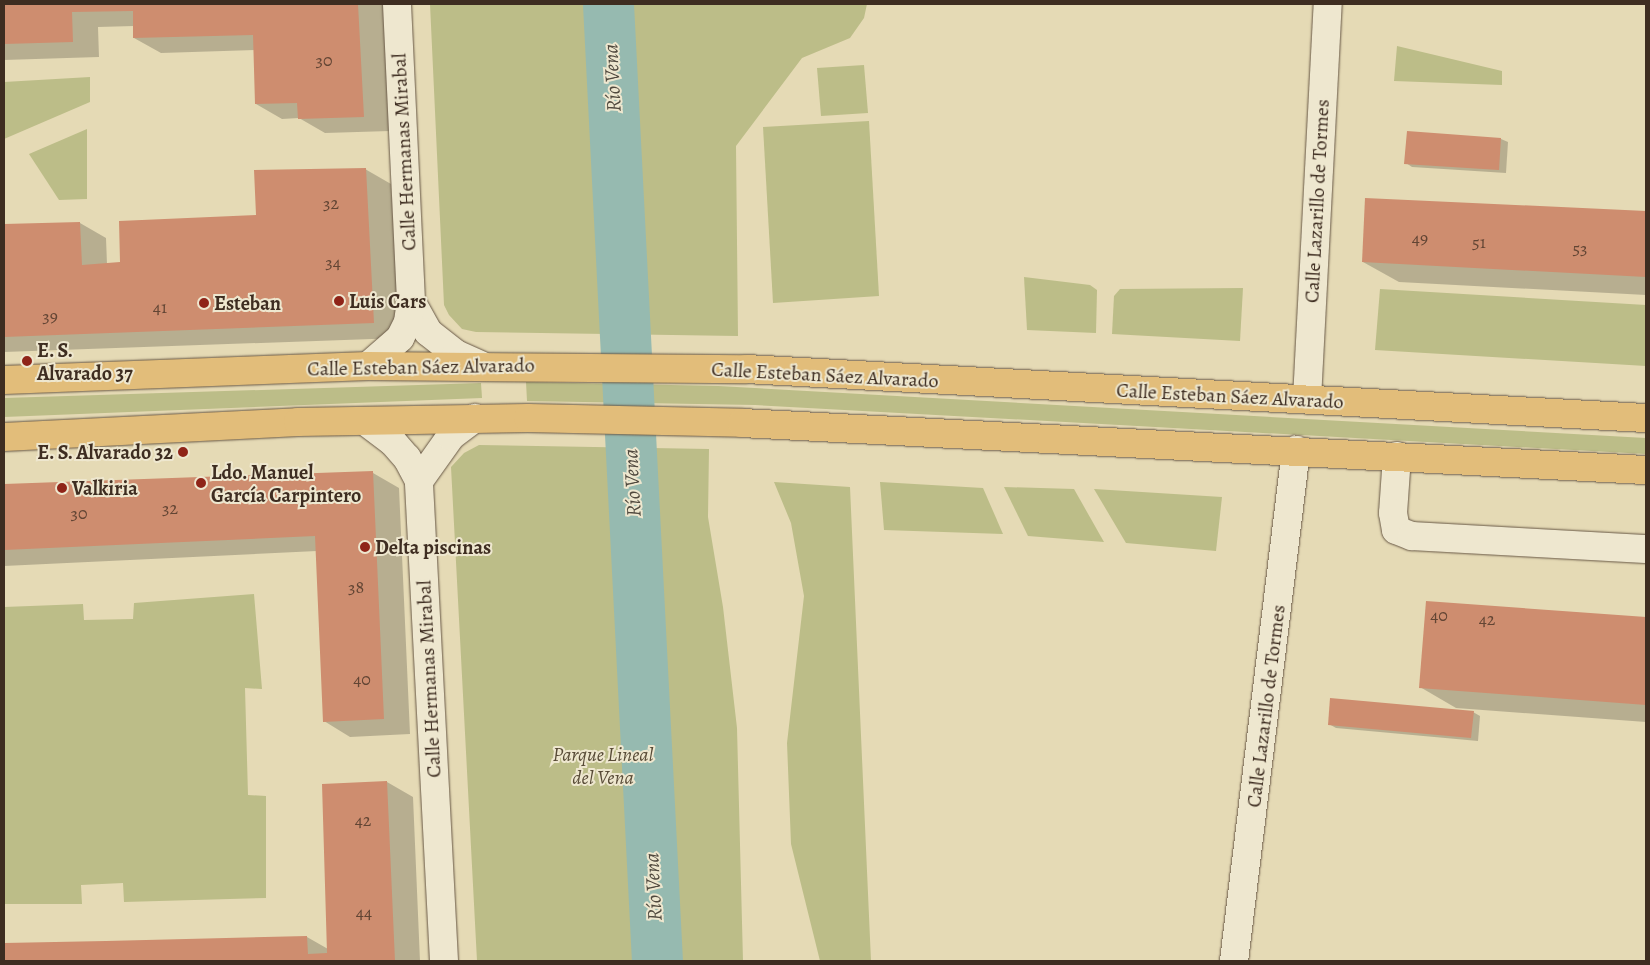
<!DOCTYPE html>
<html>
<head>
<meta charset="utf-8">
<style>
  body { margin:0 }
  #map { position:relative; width:1650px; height:965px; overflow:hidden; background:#e5dab5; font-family:Alegreya,serif }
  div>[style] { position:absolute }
  .green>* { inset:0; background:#bcbd88 }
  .shadow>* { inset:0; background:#0003 }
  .river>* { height:51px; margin:-25.5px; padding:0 25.5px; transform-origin:25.5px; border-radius:25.5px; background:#96bab0 }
  .building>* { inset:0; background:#ce8d6f }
  .roads { filter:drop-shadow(0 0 1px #685846) drop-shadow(0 0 1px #685846) }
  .minor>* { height:28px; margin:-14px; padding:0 14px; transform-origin:14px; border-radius:14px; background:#eee7cf }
  .major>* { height:28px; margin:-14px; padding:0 14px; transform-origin:14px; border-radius:14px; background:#e2bd7a }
  .dots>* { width:14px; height:14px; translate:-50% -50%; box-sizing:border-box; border:2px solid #eee7cf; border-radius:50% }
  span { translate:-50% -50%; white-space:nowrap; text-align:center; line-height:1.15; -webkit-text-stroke:4px #eee7cf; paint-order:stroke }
  .number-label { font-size:18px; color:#624534 }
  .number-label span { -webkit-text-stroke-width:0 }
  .street-label { font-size:20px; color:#3e2d21 }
  .poi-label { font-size:20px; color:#3e2d21; font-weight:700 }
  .left { translate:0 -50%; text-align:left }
  .right { translate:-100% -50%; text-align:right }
  .park-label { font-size:20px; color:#574a36; font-style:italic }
  .water-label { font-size:21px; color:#50493e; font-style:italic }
  .frame { position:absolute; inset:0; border:5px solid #3e2d21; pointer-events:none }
</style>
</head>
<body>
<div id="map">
  <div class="green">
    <i style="clip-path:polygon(430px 4px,867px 4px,864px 18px,850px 38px,802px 58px,736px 146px,738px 336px,476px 332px,462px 329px,449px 315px,444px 305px)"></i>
    <i style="clip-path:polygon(1397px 46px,1502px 71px,1502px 85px,1394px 81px)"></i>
    <i style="clip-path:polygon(864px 65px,868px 113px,821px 116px,817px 68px)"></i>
    <i style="clip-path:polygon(90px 77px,90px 102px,4px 139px,4px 82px)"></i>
    <i style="clip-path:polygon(869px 121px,879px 296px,773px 303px,763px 127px)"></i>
    <i style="clip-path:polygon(87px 129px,87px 199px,59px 200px,29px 154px)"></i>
    <i style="clip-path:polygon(1024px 277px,1090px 285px,1097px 290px,1096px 333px,1027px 330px)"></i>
    <i style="clip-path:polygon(1243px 288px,1240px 341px,1112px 334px,1114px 296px,1120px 289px)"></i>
    <i style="clip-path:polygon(1380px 289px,1646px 305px,1646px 366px,1375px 350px)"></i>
    <i style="clip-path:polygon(526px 382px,718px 386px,1646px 438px,1646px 454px,755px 405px,527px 401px)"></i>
    <i style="clip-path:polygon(481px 383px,482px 398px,4px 417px,4px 398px)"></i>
    <i style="clip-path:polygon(479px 445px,709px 449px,708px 517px,723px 607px,737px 728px,743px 961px,477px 961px,451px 467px,464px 453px)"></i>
    <i style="clip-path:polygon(774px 482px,850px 487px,871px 961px,820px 961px,791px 844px,787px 743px,804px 596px,791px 523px)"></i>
    <i style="clip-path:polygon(880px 482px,983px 488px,1003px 534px,884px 530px)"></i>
    <i style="clip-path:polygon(1004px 487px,1074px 489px,1104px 542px,1028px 536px)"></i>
    <i style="clip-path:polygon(1094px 489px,1222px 497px,1216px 551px,1126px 543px)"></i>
    <i style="clip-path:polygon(254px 594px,262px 689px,245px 688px,248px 795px,266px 796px,266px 898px,124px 902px,123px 883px,81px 885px,82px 904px,4px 904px,4px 607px,83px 604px,84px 620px,133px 619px,134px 603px)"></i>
  </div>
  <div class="shadow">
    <i style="clip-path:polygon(4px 4px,383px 4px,390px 131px,325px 133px,299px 118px,282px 119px,256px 104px,255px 50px,161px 53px,134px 38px,134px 26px,98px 27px,99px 57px,4px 60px)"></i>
    <i style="clip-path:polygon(1408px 133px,1501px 139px,1508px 142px,1506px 173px,1412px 167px,1406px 163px)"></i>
    <i style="clip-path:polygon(365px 169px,391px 184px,400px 338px,4px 352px,4px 226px,80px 223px,106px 238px,107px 264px,121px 263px,258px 216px)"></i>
    <i style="clip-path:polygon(1366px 200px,1646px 213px,1646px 295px,1399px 282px,1363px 262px)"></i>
    <i style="clip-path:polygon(373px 473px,399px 488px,410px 734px,350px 737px,324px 721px,317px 551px,4px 566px,4px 486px)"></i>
    <i style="clip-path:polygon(1427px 602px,1646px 618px,1646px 722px,1456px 708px,1420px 687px)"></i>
    <i style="clip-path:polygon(1473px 712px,1480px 716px,1478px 741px,1336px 728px,1329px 724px)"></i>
    <i style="clip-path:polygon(387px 782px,413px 797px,420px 961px,4px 961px,4px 945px,307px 937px,328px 949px)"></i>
  </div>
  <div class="river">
    <i style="left:608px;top:4px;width:958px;rotate:87.07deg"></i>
  </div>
  <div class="building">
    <i style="clip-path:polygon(4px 4px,358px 4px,364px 117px,298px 119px,297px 103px,255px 104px,253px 35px,133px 38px,133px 11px,72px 12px,73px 42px,4px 44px)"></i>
    <i style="clip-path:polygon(1407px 131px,1501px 138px,1499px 170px,1404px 164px)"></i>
    <i style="clip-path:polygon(366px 168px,374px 323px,4px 337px,4px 224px,80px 222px,82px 265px,120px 262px,119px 221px,256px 215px,254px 170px)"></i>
    <i style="clip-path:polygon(1365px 198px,1646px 211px,1646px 277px,1362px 262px)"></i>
    <i style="clip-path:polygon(373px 471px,384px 719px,323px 722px,315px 536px,4px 550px,4px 484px)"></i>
    <i style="clip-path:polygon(1426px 601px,1646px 617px,1646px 705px,1419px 688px)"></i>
    <i style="clip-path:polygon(1330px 698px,1474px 711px,1471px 738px,1328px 725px)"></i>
    <i style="clip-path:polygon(387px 781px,395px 961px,4px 961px,4px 943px,106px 941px,307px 936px,308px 954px,327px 953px,322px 784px)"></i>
  </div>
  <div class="roads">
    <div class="minor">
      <i style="left:411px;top:301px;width:35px;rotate:61deg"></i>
      <i style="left:428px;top:332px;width:36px;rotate:38deg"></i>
      <i style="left:456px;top:354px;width:27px;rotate:24deg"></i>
      <i style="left:368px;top:366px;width:43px;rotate:-41.2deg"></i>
      <i style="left:400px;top:338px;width:18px;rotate:-63deg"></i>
      <i style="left:408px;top:322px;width:21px;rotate:-82deg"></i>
      <i style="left:411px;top:301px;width:297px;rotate:-92.7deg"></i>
      <i style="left:1307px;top:399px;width:396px;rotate:-87deg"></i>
      <i style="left:365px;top:421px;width:34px;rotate:37deg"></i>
      <i style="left:392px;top:441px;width:23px;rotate:49deg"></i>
      <i style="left:407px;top:458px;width:26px;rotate:62deg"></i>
      <i style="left:1397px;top:456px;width:57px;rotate:94deg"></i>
      <i style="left:1393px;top:513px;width:17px;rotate:80deg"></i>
      <i style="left:1396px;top:530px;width:17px;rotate:21deg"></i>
      <i style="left:1412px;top:536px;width:234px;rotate:3.2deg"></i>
      <i style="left:444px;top:961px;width:481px;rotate:-93deg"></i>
      <i style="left:419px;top:481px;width:55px;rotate:-54.6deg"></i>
      <i style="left:451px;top:436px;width:30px;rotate:-37deg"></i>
      <i style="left:1234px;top:961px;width:515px;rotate:-83.08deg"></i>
    </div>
    <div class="major">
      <i style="left:4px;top:380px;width:364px;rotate:-2.2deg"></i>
      <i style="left:368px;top:366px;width:378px;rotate:0.5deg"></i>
      <i style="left:746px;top:369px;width:901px;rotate:3.12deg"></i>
      <i style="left:4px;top:437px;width:294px;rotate:-2.9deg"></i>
      <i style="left:298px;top:422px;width:230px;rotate:-1deg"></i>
      <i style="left:528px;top:418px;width:214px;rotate:1.3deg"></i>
      <i style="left:742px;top:423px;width:905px;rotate:2.98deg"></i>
    </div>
  </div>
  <div class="dots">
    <i style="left:339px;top:301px;background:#8f2418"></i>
    <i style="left:204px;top:303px;background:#8f2418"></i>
    <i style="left:27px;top:361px;background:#8f2418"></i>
    <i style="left:183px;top:452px;background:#8f2418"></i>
    <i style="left:201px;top:483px;background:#8f2418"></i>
    <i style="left:62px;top:488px;background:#8f2418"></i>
    <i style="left:365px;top:547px;background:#8f2418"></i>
  </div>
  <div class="number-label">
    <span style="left:324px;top:60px">30</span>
    <span style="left:331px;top:203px">32</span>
    <span style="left:1420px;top:238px">49</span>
    <span style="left:1479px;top:242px">51</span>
    <span style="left:1580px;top:248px">53</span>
    <span style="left:333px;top:262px">34</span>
    <span style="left:160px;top:307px">41</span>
    <span style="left:50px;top:316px">39</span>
    <span style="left:170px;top:508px">32</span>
    <span style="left:79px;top:513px">30</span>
    <span style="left:356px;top:587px">38</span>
    <span style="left:1439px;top:615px">40</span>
    <span style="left:1487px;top:619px">42</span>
    <span style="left:362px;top:679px">40</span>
    <span style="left:363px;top:820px">42</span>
    <span style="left:364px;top:912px">44</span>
  </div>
  <div class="street-label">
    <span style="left:404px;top:152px;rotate:-93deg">Calle Hermanas Mirabal</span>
    <span style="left:1317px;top:201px;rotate:-87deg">Calle Lazarillo de Tormes</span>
    <span style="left:421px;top:367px;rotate:-1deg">Calle Esteban Sáez Alvarado</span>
    <span style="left:825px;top:375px;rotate:3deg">Calle Esteban Sáez Alvarado</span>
    <span style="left:1230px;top:396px;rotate:3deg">Calle Esteban Sáez Alvarado</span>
    <span style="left:429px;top:679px;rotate:-93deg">Calle Hermanas Mirabal</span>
    <span style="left:1266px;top:706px;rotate:-83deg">Calle Lazarillo de Tormes</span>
  </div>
  <div class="poi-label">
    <span class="left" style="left:349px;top:301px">Luis Cars</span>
    <span class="left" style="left:214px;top:303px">Esteban</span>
    <span class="left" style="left:37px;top:362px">E. S.<br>Alvarado 37</span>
    <span class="right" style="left:173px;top:452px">E. S. Alvarado 32</span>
    <span class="left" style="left:211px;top:484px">Ldo. Manuel<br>García Carpintero</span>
    <span class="left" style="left:72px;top:488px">Valkiria</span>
    <span class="left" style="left:375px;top:547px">Delta piscinas</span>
  </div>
  <div class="park-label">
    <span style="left:603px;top:766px">Parque Lineal<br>del Vena</span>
  </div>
  <div class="water-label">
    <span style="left:612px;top:78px;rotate:-93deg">Río Vena</span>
    <span style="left:632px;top:483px;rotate:-93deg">Río Vena</span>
    <span style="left:653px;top:887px;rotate:-93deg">Río Vena</span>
  </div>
  <div class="frame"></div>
</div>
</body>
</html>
